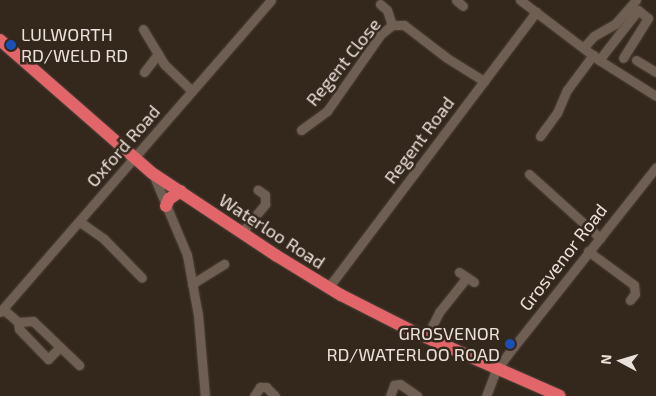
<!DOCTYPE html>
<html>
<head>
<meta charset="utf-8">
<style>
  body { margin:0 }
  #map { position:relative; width:656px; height:396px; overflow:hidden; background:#34271c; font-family:"Exo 2",sans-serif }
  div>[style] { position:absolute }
  .roads { filter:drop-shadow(0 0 1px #4d4239) drop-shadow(0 0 1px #4d4239) }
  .minor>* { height:9px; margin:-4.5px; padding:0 4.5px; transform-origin:4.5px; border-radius:4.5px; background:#6f5f53 }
  .highway>* { height:12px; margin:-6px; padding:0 6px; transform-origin:6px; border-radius:6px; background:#e26669 }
  .dots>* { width:14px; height:14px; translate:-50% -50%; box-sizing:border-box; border:2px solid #34271c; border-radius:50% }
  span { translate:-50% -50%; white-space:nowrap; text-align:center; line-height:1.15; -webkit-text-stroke:5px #34271c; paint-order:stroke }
  .poi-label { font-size:18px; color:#eae1da }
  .left { translate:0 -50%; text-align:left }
  .right { translate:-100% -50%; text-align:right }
  .street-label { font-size:18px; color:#eae1da }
  .north { position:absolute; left:596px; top:336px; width:50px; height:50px; -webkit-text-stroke:4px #34271c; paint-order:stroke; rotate:276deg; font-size:14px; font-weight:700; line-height:20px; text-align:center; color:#eae1da }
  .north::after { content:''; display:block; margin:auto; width:18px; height:22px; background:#eae1da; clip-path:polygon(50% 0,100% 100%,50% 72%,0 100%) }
</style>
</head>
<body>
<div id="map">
  <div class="roads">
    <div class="minor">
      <i style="left:456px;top:0;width:9px;rotate:41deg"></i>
      <i style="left:520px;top:0;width:99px;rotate:37.2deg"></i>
      <i style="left:599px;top:60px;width:67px;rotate:32.3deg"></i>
      <i style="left:380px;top:4px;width:9px;rotate:41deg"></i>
      <i style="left:387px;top:10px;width:16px;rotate:72deg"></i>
      <i style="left:143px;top:29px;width:41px;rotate:59deg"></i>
      <i style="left:164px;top:64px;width:39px;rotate:44deg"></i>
      <i style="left:584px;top:47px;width:15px;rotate:-48deg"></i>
      <i style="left:594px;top:36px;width:24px;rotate:-30deg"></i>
      <i style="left:615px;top:24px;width:32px;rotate:-49deg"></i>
      <i style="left:599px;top:60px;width:63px;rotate:-52deg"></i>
      <i style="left:638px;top:10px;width:13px;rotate:39deg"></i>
      <i style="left:648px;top:18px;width:47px;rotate:122deg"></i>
      <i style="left:636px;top:60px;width:23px;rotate:31deg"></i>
      <i style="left:144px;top:72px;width:23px;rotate:-52deg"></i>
      <i style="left:301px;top:130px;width:32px;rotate:-36deg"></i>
      <i style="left:327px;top:111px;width:94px;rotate:-55deg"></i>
      <i style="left:381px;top:34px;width:14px;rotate:-39deg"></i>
      <i style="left:392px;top:25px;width:12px"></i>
      <i style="left:404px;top:25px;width:54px;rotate:37.5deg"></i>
      <i style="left:447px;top:58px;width:44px;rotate:31.9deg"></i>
      <i style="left:540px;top:136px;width:29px;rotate:-54deg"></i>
      <i style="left:557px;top:113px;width:25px;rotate:-67deg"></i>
      <i style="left:567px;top:90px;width:44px;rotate:-53.4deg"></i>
      <i style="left:153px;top:174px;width:88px;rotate:67.2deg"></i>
      <i style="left:187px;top:255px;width:61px;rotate:79.6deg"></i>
      <i style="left:198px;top:315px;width:81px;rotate:85.1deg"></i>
      <i style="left:529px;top:174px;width:96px;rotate:42deg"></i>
      <i style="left:80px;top:222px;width:29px;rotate:35deg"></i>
      <i style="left:104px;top:239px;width:54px;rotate:45.7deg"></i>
      <i style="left:241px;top:233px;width:38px;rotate:-50deg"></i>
      <i style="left:265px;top:204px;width:9px;rotate:-90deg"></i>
      <i style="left:265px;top:195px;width:9px;rotate:-144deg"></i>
      <i style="left:588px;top:251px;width:57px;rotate:36.5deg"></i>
      <i style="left:634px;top:285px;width:9px;rotate:84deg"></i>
      <i style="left:635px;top:294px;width:8px;rotate:130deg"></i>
      <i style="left:459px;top:272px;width:18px;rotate:34deg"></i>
      <i style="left:192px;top:284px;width:38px;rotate:-32deg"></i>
      <i style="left:328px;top:288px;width:346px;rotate:-53deg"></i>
      <i style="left:3px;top:309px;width:20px;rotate:41deg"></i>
      <i style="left:18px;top:322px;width:15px;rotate:-4deg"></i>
      <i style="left:33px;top:321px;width:64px;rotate:43.7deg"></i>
      <i style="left:0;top:312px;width:413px;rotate:-49deg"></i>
      <i style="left:18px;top:322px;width:7px;rotate:82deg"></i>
      <i style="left:19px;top:329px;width:42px;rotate:46deg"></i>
      <i style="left:48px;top:359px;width:17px;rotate:-45deg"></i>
      <i style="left:426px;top:338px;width:30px;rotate:-63deg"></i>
      <i style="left:440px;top:311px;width:43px;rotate:-51.5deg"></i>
      <i style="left:254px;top:396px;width:11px;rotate:-56deg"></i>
      <i style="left:260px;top:387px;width:6px"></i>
      <i style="left:266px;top:387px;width:13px;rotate:45deg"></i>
      <i style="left:390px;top:396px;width:12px;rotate:-70deg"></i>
      <i style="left:394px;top:385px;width:6px;rotate:-9deg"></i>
      <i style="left:400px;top:384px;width:21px;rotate:35deg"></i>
      <i style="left:486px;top:396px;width:28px;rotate:-69deg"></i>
      <i style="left:496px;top:370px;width:20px;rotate:-53deg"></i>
      <i style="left:508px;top:354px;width:238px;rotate:-51.6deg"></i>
    </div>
    <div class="highway">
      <i style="left:0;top:40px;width:202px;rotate:41.2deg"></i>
      <i style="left:152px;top:173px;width:150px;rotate:33.6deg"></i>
      <i style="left:277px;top:256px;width:75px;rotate:31.4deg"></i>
      <i style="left:341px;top:295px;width:82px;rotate:26.9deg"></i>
      <i style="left:414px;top:332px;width:159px;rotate:23.7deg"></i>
      <i style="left:166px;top:206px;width:8px;rotate:-67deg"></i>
      <i style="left:169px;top:199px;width:14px;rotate:-34deg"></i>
    </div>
  </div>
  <div class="dots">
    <i style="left:11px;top:45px;background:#1a4fb4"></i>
    <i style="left:510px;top:344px;background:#1a4fb4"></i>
  </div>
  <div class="poi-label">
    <span class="left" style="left:21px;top:45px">LULWORTH<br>RD/WELD RD</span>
    <span class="right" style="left:500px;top:344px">GROSVENOR<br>RD/WATERLOO ROAD</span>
  </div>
  <div class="street-label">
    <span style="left:343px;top:62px;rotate:-51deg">Regent Close</span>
    <span style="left:419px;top:140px;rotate:-53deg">Regent Road</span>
    <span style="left:123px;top:146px;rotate:-49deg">Oxford Road</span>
    <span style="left:272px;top:231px;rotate:33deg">Waterloo Road</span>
    <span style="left:563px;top:257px;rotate:-52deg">Grosvenor Road</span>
  </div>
  <div class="north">N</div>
</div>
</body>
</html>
